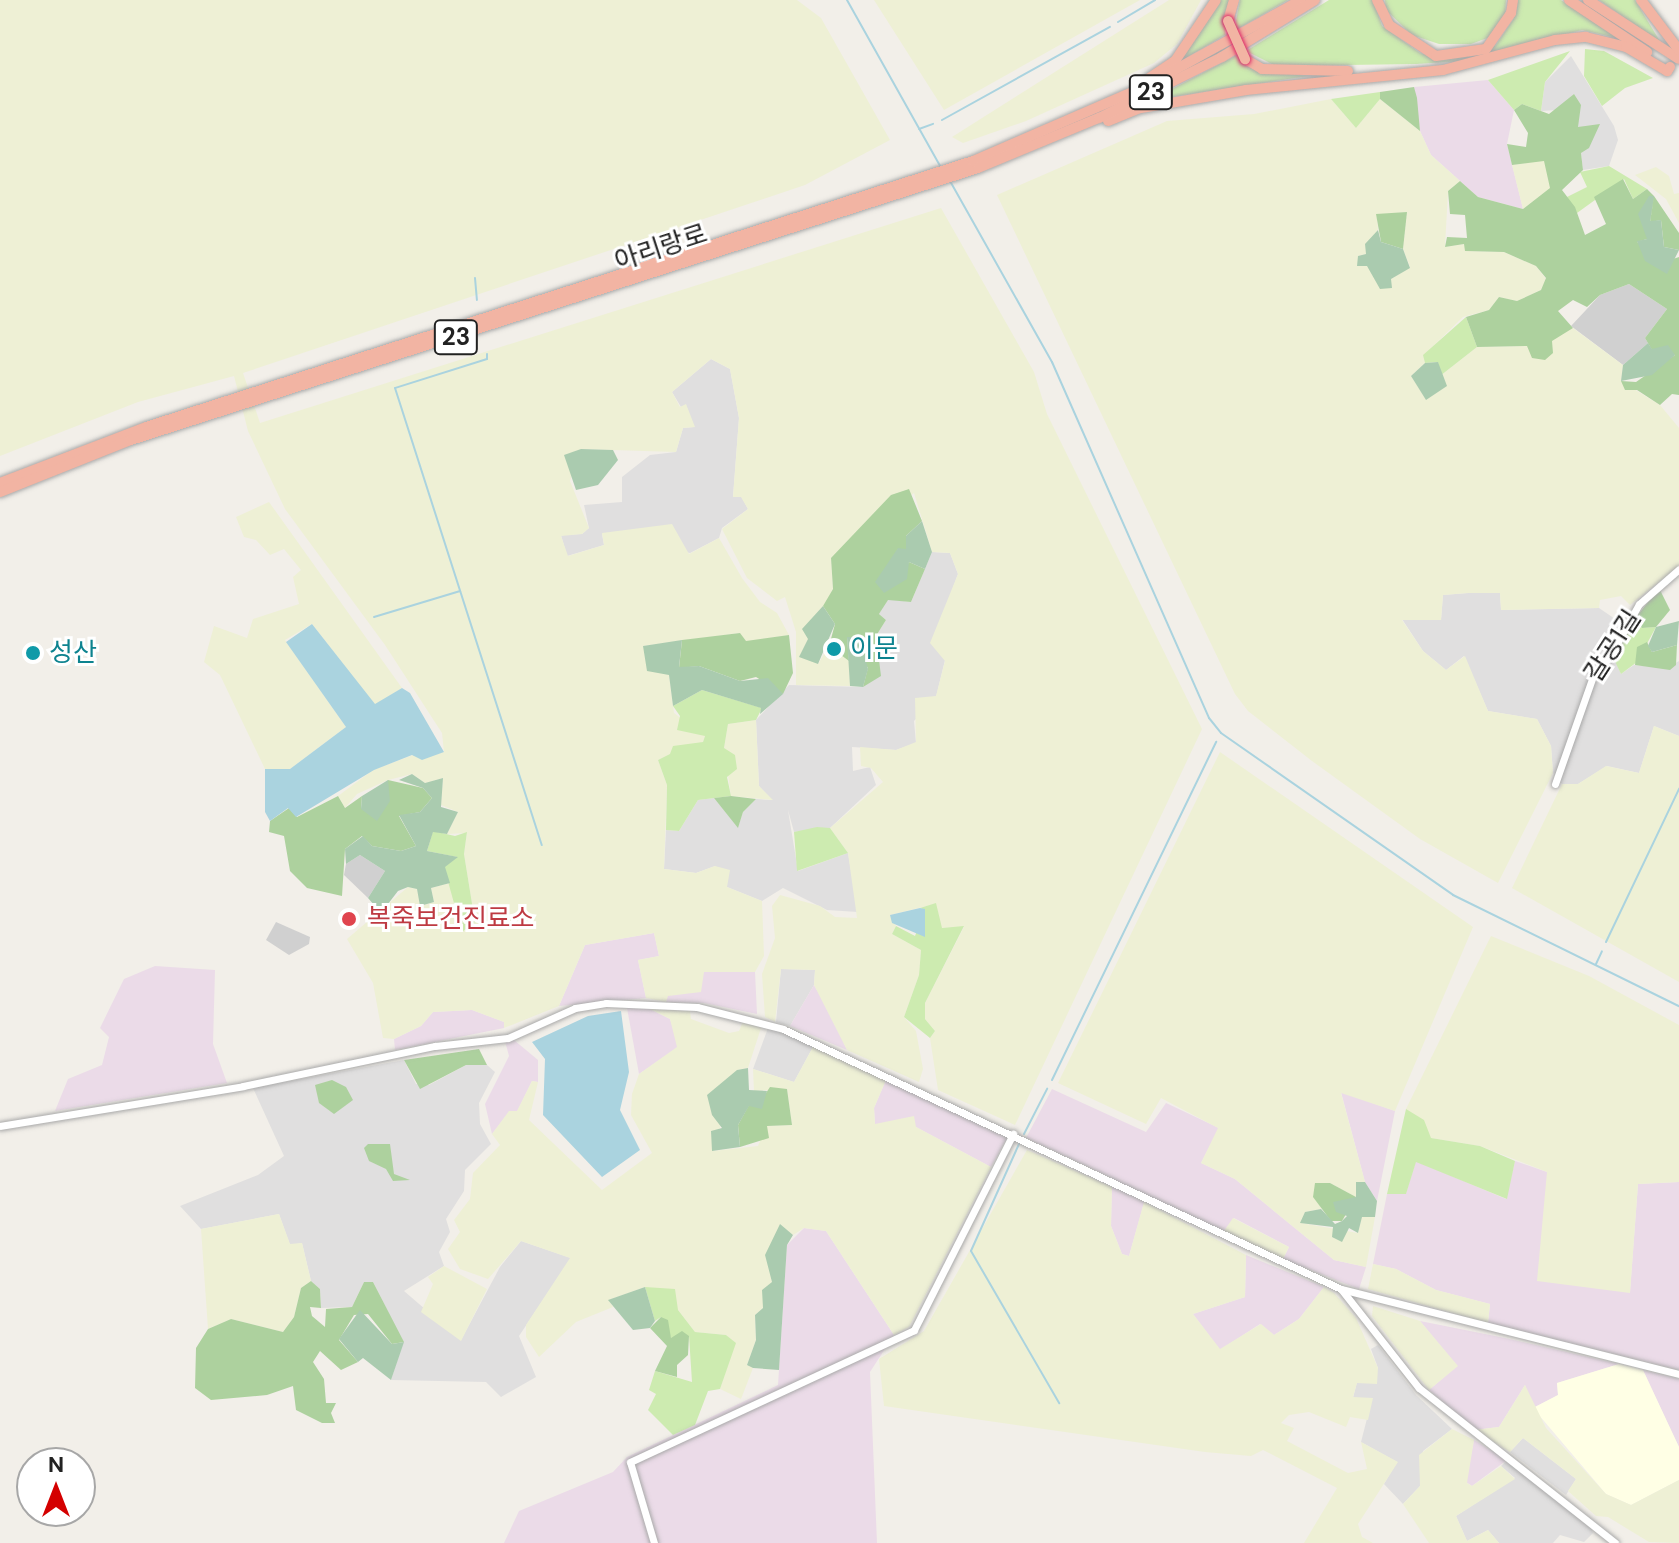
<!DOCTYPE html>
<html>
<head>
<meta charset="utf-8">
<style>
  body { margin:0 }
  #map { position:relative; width:1679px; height:1543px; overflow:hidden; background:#f2efe9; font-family:"DM Sans","Noto Sans KR",sans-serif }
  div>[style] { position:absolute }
  .residential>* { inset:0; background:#e0dfdf }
  .industrial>* { inset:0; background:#ebdbe8 }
  .education>* { inset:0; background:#ffffe5 }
  .religious>* { inset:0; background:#d0d0d0 }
  .farmland>* { inset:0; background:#eef0d5 }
  .grass>* { inset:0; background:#cdebb0 }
  .forest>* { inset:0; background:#add19e }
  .cemetery>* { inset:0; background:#aacbaf }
  .water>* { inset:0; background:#aad3df }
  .stream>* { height:2px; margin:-1px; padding:0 1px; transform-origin:1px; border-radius:1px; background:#aad3df }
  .roads { filter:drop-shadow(0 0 2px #a9a9a9) drop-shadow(0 0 2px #a9a9a9) }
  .tertiary>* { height:7px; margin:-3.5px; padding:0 3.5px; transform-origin:3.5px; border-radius:3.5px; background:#fff }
  .trunk>* { height:10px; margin:-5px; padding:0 5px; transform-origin:5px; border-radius:5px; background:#f2b4a3 }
  .bridges { filter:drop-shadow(0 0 2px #dc2a67) drop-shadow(0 0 2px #dc2a67) }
  .trunk-bridge>* { height:10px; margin:-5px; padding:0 5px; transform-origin:5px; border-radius:5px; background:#f2b4a3 }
  .dots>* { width:22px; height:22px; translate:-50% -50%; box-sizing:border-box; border:4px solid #fff; border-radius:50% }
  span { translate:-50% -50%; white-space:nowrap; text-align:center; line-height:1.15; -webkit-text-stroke:6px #fff; paint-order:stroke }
  .shield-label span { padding:2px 6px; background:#fff; border:2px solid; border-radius:6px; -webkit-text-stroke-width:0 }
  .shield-label { font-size:24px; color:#222; font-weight:700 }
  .street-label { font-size:26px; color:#222 }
  .culture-label { font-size:26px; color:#0d838f }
  .left { translate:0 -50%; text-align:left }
  .health-label { font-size:26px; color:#be3a42 }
  .north { position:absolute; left:16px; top:1447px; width:80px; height:80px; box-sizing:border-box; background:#fff; border:2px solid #a7a7a7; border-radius:50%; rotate:0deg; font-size:22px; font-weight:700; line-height:32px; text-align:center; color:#222 }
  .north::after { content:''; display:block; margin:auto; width:28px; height:36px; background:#d40000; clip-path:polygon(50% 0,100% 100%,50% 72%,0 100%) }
</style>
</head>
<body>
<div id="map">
  <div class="residential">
    <i style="clip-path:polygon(1571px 56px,1614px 126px,1618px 140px,1609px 166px,1583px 170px,1581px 153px,1598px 125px,1577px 128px,1574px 94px,1557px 110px,1541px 111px,1545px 82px)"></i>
    <i style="clip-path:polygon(711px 359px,730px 369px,739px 418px,733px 497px,741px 496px,748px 509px,722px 528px,719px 538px,690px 553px,602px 534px,604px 545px,567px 556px,561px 535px,582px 534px,589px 528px,584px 505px,622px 502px,622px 477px,650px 455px,676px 452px,683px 428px,694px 427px,686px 405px,681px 407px,672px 392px)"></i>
    <i style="clip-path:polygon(932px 552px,950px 553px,958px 574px,947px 604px,945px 660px,936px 697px,914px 721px,916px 743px,896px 750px,852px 747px,853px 771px,870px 767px,876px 785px,830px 828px,794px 832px,788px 810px,798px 871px,848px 853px,858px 912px,827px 910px,783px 888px,762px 901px,727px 887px,715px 866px,696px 873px,664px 869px,666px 830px,679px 831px,698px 800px,714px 798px,738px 827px,743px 812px,756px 799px,772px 800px,759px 786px,756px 720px,789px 685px,863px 687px,876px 636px,886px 620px,879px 614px,888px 599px,911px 602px)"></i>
    <i style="clip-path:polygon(1468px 593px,1500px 593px,1501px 610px,1599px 608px,1621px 623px,1610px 646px,1621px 674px,1634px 665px,1667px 668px,1679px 661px,1679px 736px,1654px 726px,1639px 773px,1607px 766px,1578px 784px,1562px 784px,1553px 773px,1551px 746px,1537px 719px,1488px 711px,1464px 656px,1446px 670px,1423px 651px,1402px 619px,1441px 620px,1443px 595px)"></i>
    <i style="clip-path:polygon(781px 969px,815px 970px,814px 985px,790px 1026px,776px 1022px)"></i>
    <i style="clip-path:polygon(768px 1028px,814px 1045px,794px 1082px,753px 1069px)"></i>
    <i style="clip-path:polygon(404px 1060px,416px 1084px,429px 1085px,466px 1065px,487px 1065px,495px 1072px,479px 1103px,480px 1124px,491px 1144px,465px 1170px,464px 1191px,446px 1219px,450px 1232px,439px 1252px,444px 1266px,404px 1291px,461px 1340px,500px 1267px,521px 1241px,571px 1258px,519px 1336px,536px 1377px,501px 1397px,486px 1382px,391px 1380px,403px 1342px,373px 1282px,364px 1282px,352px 1307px,321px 1308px,320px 1289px,311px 1281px,302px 1243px,290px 1245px,279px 1214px,201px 1229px,180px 1206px,258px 1175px,284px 1156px,253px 1088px)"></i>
    <i style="clip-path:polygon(1378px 1345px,1416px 1395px,1452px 1429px,1423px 1451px,1420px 1486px,1403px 1504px,1384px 1484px,1397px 1462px,1361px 1442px,1372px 1399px,1353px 1398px,1357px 1382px,1378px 1368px,1371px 1349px)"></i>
    <i style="clip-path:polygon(1523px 1438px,1576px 1479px,1566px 1495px,1510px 1452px)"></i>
    <i style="clip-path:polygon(1507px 1460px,1590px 1525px,1593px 1533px,1584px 1542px,1560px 1535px,1553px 1543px,1499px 1543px,1488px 1530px,1467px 1541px,1456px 1516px,1515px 1478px,1501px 1466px)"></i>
  </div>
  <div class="industrial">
    <i style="clip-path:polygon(1488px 80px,1514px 110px,1507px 144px,1523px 209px,1478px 197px,1431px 155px,1420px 131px,1414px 87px)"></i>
    <i style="clip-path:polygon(654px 933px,659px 956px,638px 960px,646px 998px,559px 1006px,585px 945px)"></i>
    <i style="clip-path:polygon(155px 966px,215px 970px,213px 1044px,227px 1083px,55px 1111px,68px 1079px,102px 1065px,109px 1037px,100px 1028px,124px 979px)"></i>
    <i style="clip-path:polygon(704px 972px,755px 972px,757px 1014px,704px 1003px,666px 1002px,667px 996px)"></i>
    <i style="clip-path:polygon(814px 985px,834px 1019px,847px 1050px,790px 1026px)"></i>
    <i style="clip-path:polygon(627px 1008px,650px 1009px,670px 1019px,677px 1039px,677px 1048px,639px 1074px)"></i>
    <i style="clip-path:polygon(472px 1010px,504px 1022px,504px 1028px,395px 1050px,394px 1039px,421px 1026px,433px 1012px)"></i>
    <i style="clip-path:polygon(514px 1040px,538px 1060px,538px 1082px,532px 1081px,517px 1112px,509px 1112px,492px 1134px,485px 1104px,509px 1056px,505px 1041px)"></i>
    <i style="clip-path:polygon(886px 1080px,1007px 1138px,991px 1167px,916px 1127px,875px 1124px,874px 1108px)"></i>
    <i style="clip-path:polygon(1052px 1089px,1146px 1132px,1166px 1103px,1219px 1128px,1201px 1163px,1235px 1179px,1334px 1260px,1366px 1267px,1359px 1289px,1283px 1259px,1289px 1247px,1234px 1218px,1224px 1231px,1146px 1196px,1129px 1256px,1122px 1254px,1111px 1226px,1112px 1178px,1026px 1138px)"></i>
    <i style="clip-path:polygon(1341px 1092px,1395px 1111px,1377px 1201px,1365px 1182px)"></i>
    <i style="clip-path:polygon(1416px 1161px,1506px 1199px,1515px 1161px,1547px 1172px,1630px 1292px,1638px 1184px,1679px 1182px,1679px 1370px,1488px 1323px,1490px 1304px,1436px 1290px,1396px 1269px,1373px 1264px,1387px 1194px,1406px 1193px)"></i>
    <i style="clip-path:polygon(804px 1228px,826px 1231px,894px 1335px,870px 1372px,877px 1543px,504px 1543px,519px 1511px,613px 1472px,627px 1457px,778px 1385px,787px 1245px)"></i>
    <i style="clip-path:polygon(1246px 1255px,1324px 1287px,1299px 1319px,1274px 1335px,1260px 1324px,1220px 1350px,1193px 1314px,1245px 1297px)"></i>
    <i style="clip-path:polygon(1420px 1321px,1505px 1338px,1619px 1364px,1557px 1383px,1558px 1395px,1533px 1408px,1525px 1385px,1499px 1427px,1474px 1430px,1429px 1390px,1457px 1366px)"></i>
    <i style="clip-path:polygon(1643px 1370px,1679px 1379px,1679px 1447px,1669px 1426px)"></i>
    <i style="clip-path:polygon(1474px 1440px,1507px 1460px,1472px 1486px,1466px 1482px)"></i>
  </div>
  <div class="education">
    <i style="clip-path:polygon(1619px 1364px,1643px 1370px,1679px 1447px,1679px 1480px,1631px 1505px,1606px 1494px,1533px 1408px,1558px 1395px,1557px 1383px)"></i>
  </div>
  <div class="religious">
    <i style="clip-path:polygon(1629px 284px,1667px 309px,1645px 338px,1648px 343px,1623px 365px,1571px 326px,1600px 295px)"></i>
    <i style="clip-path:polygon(360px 855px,385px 871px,368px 898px,344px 875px,346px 864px)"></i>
    <i style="clip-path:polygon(276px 922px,310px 937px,309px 944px,289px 955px,266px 940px)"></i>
  </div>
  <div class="farmland">
    <i style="clip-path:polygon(0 0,797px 0,821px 18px,890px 140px,805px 185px,243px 373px,260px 423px,941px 208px,1034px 372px,1047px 414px,1202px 729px,1015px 1125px,938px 1090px,930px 1038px,935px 1031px,925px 1019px,925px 1003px,964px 927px,941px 928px,935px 904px,890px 915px,896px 926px,892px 934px,921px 950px,919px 975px,904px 1017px,916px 1031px,923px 1069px,919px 1082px,847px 1050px,814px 985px,815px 970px,781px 969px,775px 1022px,765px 1017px,762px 974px,775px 938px,772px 906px,780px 895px,820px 906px,835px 917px,857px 918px,848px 853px,830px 828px,883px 782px,871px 768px,861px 766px,860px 747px,896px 750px,916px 742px,915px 698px,936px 696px,945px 661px,930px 643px,958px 574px,950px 553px,932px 552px,914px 493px,831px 558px,833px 589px,808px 639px,818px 664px,829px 646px,849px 661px,850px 686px,796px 685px,796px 632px,785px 597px,777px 601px,747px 578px,722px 529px,748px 509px,741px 497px,733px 497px,739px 418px,730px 369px,711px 359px,672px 392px,680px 407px,686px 404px,695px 427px,683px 428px,676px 452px,581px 449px,570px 481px,589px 528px,582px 534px,561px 536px,568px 556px,604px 545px,602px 533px,672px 524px,689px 554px,719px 538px,742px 578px,760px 602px,777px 613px,789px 635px,745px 642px,739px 633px,643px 646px,669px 675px,674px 713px,705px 736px,703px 742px,658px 760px,667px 785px,664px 869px,696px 873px,715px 866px,730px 870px,727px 887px,762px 901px,764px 956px,755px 972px,704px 972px,701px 992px,668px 996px,666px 1002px,646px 998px,638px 960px,659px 956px,654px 933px,585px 945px,559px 1006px,504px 1028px,504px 1022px,472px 1010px,433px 1012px,421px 1026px,394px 1039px,383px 1038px,373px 983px,347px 939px,408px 887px,417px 889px,421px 906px,434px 902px,431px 888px,450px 883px,462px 932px,475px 922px,464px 854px,467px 833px,447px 834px,458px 812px,441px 805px,443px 778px,425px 783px,412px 774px,388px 780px,357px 794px,345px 808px,338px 796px,373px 770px,413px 755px,444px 752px,442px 733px,385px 645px,285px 509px,248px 431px,234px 376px,138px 402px,0 456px)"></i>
    <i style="clip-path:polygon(874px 0,1140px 0,944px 110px)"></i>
    <i style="clip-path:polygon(1169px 0,1201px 0,1177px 44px,1154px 63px,1026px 121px,963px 143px,952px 137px)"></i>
    <i style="clip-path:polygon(evenodd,1331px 99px,1356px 128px,1380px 99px,1420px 131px,1431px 155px,1460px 181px,1448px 191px,1445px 247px,1465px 244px,1466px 251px,1504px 252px,1536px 266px,1546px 279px,1541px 290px,1517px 301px,1499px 297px,1489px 310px,1463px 317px,1424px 355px,1425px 363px,1411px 376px,1426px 399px,1446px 386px,1440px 376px,1477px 347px,1527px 346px,1573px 328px,1623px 365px,1621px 381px,1660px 405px,1679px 428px,1679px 566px,1630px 605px,1621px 596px,1600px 600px,1599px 608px,1501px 610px,1500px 593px,1468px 593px,1443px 595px,1441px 620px,1402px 620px,1423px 651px,1446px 670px,1465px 656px,1488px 711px,1537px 719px,1551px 746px,1553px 773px,1498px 883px,1420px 839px,1312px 761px,1248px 711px,1235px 694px,997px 195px,1167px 121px,1254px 114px,1331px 99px,1407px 212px,1403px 249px,1410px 267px,1391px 279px,1358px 256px,1366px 254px,1378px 230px,1377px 215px,1407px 212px)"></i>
    <i style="clip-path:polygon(1545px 160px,1551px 188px,1523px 209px,1512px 165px)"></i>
    <i style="clip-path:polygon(1656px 167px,1669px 176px,1674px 194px,1679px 193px,1679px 223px,1666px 199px,1635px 175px)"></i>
    <i style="clip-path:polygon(269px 502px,402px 688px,375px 705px,312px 624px,285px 640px,346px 727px,290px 769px,265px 769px,220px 675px,204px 662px,214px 626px,247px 638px,253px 619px,299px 604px,293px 577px,301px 570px,284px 549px,270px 555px,256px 540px,244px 537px,236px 517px)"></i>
    <i style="clip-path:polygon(756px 720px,759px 786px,773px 800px,731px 796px,724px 748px,728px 724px)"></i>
    <i style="clip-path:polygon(1654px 726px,1679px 736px,1679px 982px,1512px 888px,1562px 784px,1578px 784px,1606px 766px,1639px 773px)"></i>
    <i style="clip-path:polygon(1220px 752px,1473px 927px,1395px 1111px,1341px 1093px,1365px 1182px,1356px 1183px,1356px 1197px,1330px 1183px,1315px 1183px,1321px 1209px,1305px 1212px,1301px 1223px,1358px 1233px,1362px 1216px,1375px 1217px,1366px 1267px,1334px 1260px,1235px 1179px,1201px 1163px,1218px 1128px,1161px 1098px,1146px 1124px,1058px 1083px)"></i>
    <i style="clip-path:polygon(1491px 936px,1589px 976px,1679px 1025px,1679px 1182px,1638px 1184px,1630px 1293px,1537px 1281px,1547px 1172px,1480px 1146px,1431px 1138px,1406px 1109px)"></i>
    <i style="clip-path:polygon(650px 1009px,690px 1011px,691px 1019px,729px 1033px,739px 1031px,744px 1019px,761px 1028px,748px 1068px,737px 1070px,713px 1151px,758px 1146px,766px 1126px,792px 1125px,787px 1089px,754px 1091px,753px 1069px,794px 1082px,814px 1045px,886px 1080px,874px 1108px,875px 1124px,914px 1116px,916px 1127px,991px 1167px,909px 1327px,894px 1335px,826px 1231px,804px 1228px,793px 1235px,780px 1225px,769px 1263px,772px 1282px,763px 1308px,755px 1315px,756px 1340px,747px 1365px,753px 1368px,741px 1399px,720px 1389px,735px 1343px,726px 1335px,695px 1332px,678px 1310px,645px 1287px,609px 1300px,613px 1307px,576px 1322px,539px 1357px,526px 1337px,526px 1325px,570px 1258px,521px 1241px,488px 1279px,460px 1269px,448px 1249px,460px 1232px,454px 1220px,470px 1199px,473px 1173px,500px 1145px,492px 1134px,509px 1111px,517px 1111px,532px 1081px,538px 1082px,529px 1120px,602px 1190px,652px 1153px,631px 1115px,632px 1094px,639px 1074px,677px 1047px,670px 1019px)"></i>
    <i style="clip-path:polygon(1027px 1150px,1112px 1187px,1111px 1226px,1122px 1254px,1129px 1256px,1144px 1202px,1246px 1255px,1245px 1297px,1193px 1314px,1220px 1349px,1261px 1324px,1274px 1335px,1299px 1319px,1324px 1287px,1334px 1293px,1356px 1318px,1378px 1368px,1377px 1384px,1357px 1383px,1353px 1397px,1373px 1398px,1368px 1420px,1350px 1417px,1346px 1427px,1309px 1412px,1289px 1415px,1281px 1423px,1294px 1428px,1287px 1441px,1348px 1473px,1367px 1469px,1361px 1442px,1398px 1462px,1358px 1524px,1362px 1537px,1373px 1543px,1304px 1543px,1337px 1488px,1263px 1450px,1251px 1456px,1205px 1452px,884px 1406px,879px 1359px,924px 1331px)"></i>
    <i style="clip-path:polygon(279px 1214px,290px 1244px,302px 1243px,311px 1281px,301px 1288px,294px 1317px,283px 1332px,231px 1319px,208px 1329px,201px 1229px)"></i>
    <i style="clip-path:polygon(1233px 1218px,1289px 1247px,1283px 1259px,1224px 1231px)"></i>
    <i style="clip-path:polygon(1373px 1264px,1396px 1269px,1436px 1290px,1490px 1304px,1488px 1323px,1368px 1289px)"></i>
    <i style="clip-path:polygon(444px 1266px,487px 1289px,461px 1341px,421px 1312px,433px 1284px,428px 1277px)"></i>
    <i style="clip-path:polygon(1373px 1306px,1420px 1321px,1458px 1366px,1429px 1390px,1372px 1316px)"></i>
    <i style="clip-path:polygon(1525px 1385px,1546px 1428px,1606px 1494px,1631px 1505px,1679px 1480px,1679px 1543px,1649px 1542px,1608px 1517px,1596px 1516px,1568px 1491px,1576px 1479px,1523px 1438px,1510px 1452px,1474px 1430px,1499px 1427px)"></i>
    <i style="clip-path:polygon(1452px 1429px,1474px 1440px,1467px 1483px,1472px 1486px,1501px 1466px,1515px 1479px,1456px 1516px,1467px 1541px,1488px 1530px,1499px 1543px,1429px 1543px,1403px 1504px,1420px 1486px,1419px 1455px)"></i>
  </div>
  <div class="grass">
    <i style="clip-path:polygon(1219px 0,1229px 0,1225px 35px,1179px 62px)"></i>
    <i style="clip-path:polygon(1240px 0,1288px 0,1234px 31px)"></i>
    <i style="clip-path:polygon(1329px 0,1373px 0,1382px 26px,1420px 53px,1441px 59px,1476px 55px,1496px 45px,1514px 18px,1516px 0,1561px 0,1617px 38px,1582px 30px,1462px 61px,1416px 64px,1276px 66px,1246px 51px)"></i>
    <i style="clip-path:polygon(1385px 0,1506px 0,1505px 17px,1490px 37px,1471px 44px,1439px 44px,1412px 35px,1386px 10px)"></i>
    <i style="clip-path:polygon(1599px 0,1635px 0,1661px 43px)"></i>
    <i style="clip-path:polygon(1585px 49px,1604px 51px,1653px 78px,1625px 88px,1602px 106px,1584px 76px)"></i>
    <i style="clip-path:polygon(1570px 51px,1545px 82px,1541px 111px,1522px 104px,1514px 110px,1488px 80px)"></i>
    <i style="clip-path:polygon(1237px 55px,1257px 71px,1308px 76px,1151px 100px)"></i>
    <i style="clip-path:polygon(1380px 92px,1380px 99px,1356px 128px,1331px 99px)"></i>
    <i style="clip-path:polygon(1609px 166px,1647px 189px,1633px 199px,1624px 179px,1577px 213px,1567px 197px,1587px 187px,1580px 172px)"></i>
    <i style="clip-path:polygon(1466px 317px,1477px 347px,1440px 376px,1438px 362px,1425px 363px,1423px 355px)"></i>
    <i style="clip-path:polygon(1634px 620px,1642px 628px,1656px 627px,1637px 662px,1621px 674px,1613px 657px)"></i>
    <i style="clip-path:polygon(702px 690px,762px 708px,756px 720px,728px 724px,724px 748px,735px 755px,737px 769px,727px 777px,731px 796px,698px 800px,679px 831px,666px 830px,667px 785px,658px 760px,670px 754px,673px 746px,703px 742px,705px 736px,677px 730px,680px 716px,673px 706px)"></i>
    <i style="clip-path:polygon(817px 827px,830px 828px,848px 853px,797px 871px,794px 832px)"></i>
    <i style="clip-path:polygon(433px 831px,455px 836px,467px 832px,464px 854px,475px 922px,462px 932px,444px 867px,457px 857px,427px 851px)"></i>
    <i style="clip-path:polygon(936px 903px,942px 928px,964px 926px,925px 1003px,925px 1019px,935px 1031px,930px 1038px,904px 1017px,919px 975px,921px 950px,892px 934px,896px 926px,915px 936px,925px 910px,920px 908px)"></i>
    <i style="clip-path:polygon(1406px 1109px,1424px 1120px,1431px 1138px,1480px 1146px,1515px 1161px,1507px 1199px,1416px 1162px,1406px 1194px,1387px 1194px)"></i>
    <i style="clip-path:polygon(645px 1287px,675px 1289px,678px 1310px,695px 1332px,726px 1335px,736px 1343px,720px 1389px,708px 1391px,695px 1425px,673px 1435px,648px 1410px,656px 1394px,649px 1390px,655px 1371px,692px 1382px,689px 1336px,671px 1338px,661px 1317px,655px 1321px)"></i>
  </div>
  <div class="forest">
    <i style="clip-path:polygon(1414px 87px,1417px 98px,1420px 131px,1380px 99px,1380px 92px)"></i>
    <i style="clip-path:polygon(1574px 94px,1581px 105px,1578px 127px,1600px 124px,1589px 148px,1581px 153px,1583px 170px,1562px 190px,1575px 207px,1585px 235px,1606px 224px,1594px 197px,1623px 179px,1633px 199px,1647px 189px,1654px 196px,1679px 233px,1679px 250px,1664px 247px,1661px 220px,1650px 222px,1654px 196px,1647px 239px,1637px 242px,1673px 259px,1679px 257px,1679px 395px,1672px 394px,1660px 405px,1637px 390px,1625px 390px,1621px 381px,1636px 382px,1675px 355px,1652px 350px,1645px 338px,1667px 309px,1629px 284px,1600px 295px,1587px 307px,1573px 300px,1558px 311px,1573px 328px,1552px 341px,1553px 353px,1545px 360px,1532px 358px,1527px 346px,1477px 347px,1466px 317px,1489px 310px,1499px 297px,1517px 301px,1541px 290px,1546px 278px,1536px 266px,1504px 252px,1465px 251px,1464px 244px,1445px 247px,1447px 237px,1467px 238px,1465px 215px,1450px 214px,1448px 191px,1460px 181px,1478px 197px,1523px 209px,1550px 188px,1544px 161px,1512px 165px,1507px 144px,1526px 147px,1528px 133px,1514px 110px,1522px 104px,1549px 114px)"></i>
    <i style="clip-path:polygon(1407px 212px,1403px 249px,1381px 242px,1376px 214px)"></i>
    <i style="clip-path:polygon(909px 489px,922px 521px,906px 536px,906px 549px,898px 549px,887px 568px,898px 581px,909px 562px,925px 569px,911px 602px,888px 600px,879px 614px,886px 620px,876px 636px,881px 676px,863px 687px,868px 668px,847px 637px,849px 661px,829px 646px,835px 624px,823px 606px,833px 589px,831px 558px,891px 495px)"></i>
    <i style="clip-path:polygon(1659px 588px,1670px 610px,1656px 627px,1642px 628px,1634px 620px)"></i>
    <i style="clip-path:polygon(740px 633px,746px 641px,789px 635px,793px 673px,783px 694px,756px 677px,740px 681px,699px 666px,679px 668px,682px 640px)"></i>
    <i style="clip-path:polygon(1647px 642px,1652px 652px,1677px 645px,1676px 665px,1670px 670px,1635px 665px,1637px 647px)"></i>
    <i style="clip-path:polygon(388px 780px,423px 788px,432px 798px,420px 812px,399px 816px,416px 846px,401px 851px,372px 846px,362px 836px,345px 849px,342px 896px,307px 888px,290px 871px,284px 836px,269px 832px,270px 821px,289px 808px,297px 817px,338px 796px,345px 808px,362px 796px,361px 809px,386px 792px)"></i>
    <i style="clip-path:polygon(731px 796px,756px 799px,743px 812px,738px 828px,714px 798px)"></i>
    <i style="clip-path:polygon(479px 1049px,487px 1065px,466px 1065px,420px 1089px,404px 1060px)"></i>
    <i style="clip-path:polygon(332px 1080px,346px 1087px,353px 1100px,334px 1114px,319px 1103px,315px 1085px)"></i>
    <i style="clip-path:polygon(770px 1087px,787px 1089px,792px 1125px,767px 1126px,769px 1138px,740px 1147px,738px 1125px,749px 1105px,762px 1099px)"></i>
    <i style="clip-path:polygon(368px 1144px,390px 1144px,394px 1174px,410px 1180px,393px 1181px,386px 1169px,369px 1161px,364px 1148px)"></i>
    <i style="clip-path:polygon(1315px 1183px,1330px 1183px,1356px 1197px,1342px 1221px,1331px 1221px,1313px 1197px)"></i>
    <i style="clip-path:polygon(311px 1281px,320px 1289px,321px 1308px,310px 1307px,312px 1316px,325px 1327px,326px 1309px,352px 1307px,364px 1282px,373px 1282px,404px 1342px,392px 1344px,368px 1314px,354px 1315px,339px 1340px,358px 1362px,341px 1370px,320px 1351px,313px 1362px,324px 1379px,326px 1403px,336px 1403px,331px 1413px,335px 1423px,322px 1423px,296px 1410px,293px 1386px,267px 1395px,211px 1400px,195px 1388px,196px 1348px,208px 1329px,231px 1319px,283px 1332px,294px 1317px,301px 1288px)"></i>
    <i style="clip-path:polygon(661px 1317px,668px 1320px,671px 1338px,682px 1331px,689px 1336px,688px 1355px,677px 1365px,677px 1377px,655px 1371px,667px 1346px,650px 1328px)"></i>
  </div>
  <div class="cemetery">
    <i style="clip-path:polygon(1649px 196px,1654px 196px,1650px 221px,1661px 220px,1664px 247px,1679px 250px,1667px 274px,1645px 261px,1637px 241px,1647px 239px,1638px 214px)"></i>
    <i style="clip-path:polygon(1378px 230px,1381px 242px,1403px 249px,1410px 268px,1391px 279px,1392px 288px,1380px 289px,1367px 266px,1357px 266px,1358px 256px,1366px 254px,1365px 244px)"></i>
    <i style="clip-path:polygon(1648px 343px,1652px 349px,1668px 345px,1675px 355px,1652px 375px,1621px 381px,1623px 365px)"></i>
    <i style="clip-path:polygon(1438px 362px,1447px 386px,1426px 400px,1411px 376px,1425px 363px)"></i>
    <i style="clip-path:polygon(581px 449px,613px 450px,618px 460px,598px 485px,576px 490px,564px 455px)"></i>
    <i style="clip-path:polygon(922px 521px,932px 552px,925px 569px,909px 562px,907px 579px,884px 593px,875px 582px,898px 548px,906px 549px,906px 536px)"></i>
    <i style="clip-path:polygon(823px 606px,835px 624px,818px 664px,799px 657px,808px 639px,802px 629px)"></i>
    <i style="clip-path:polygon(1679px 621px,1677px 645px,1652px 652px,1648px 646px,1656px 627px)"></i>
    <i style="clip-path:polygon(847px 637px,860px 637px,868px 669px,863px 687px,850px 686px)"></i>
    <i style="clip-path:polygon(682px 640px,679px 667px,699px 666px,740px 681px,768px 678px,783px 694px,760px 714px,761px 708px,702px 690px,673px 706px,669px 675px,647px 671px,643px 646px)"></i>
    <i style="clip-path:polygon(412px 774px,425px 783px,443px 778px,441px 807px,458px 812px,447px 834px,433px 832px,427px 851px,458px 857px,445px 867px,450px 883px,431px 888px,434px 902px,420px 906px,417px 889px,408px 887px,398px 891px,381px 913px,368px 898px,385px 871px,360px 855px,346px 864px,345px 849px,363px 836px,372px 846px,401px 851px,416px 846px,399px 815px,420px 812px,432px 798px,423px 788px,399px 780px)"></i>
    <i style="clip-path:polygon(388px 780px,390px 801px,377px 821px,361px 809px,362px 796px)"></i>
    <i style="clip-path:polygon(748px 1068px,749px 1090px,767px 1091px,762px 1109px,749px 1106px,738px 1125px,740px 1147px,712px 1151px,711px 1131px,722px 1128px,712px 1115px,707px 1095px,737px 1070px)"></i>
    <i style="clip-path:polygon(1356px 1182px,1365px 1182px,1377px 1201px,1375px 1217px,1362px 1217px,1358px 1233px,1349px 1228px,1342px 1242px,1332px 1237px,1333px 1227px,1300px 1223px,1305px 1212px,1321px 1209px,1335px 1224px,1342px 1221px,1347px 1216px,1336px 1212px,1333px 1202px,1356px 1197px)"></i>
    <i style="clip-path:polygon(780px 1224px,793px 1235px,787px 1245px,779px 1370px,753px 1368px,747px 1365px,756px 1340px,755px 1315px,763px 1308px,762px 1290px,772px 1282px,765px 1255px)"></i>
    <i style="clip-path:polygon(645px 1287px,655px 1321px,650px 1328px,633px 1330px,608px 1300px)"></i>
    <i style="clip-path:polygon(360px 1310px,392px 1344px,404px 1342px,391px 1380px,363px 1358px,358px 1362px,339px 1339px)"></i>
  </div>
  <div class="water">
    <i style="clip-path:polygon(312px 624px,375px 704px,402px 688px,410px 693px,444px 752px,422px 760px,412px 755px,374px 770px,296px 817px,288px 808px,270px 821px,265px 812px,265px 769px,290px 769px,346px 727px,286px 642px)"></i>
    <i style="clip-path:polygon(920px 908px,925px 909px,925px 937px,892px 923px,890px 915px)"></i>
    <i style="clip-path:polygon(621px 1011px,629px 1072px,620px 1110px,640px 1150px,602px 1177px,543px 1115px,545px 1059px,532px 1042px,588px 1016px)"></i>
  </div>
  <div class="stream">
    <i style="left:847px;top:0;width:190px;rotate:60.7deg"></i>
    <i style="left:1118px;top:22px;width:43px;rotate:-30.7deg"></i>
    <i style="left:942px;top:120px;width:192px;rotate:-29deg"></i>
    <i style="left:919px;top:129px;width:15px;rotate:-20deg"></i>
    <i style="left:950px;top:181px;width:208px;rotate:60.6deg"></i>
    <i style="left:1052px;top:362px;width:389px;rotate:66.2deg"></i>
    <i style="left:1209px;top:718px;width:19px;rotate:51deg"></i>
    <i style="left:1221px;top:733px;width:283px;rotate:34.9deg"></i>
    <i style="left:1453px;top:895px;width:252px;rotate:26.2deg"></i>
    <i style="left:475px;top:278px;width:22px;rotate:85deg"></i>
    <i style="left:487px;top:354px;width:5px;rotate:90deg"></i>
    <i style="left:487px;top:359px;width:96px;rotate:162.5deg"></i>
    <i style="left:395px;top:388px;width:480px;rotate:72.2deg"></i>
    <i style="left:374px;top:617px;width:90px;rotate:-16.8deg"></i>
    <i style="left:1606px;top:942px;width:170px;rotate:-64.5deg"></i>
    <i style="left:1596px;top:964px;width:14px;rotate:-65deg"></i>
    <i style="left:1052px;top:1080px;width:376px;rotate:-64.1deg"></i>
    <i style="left:1024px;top:1134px;width:51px;rotate:-62.9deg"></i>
    <i style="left:1019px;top:1144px;width:117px;rotate:114.2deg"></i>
    <i style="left:971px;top:1251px;width:176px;rotate:59.9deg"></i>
  </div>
  <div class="roads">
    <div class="tertiary">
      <i style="left:1555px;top:784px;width:118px;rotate:-70.6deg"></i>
      <i style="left:1594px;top:673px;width:20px;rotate:-45deg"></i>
      <i style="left:1608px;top:659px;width:63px;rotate:-60.6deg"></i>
      <i style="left:1639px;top:604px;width:53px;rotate:-41.2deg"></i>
      <i style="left:0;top:1126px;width:246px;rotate:-9.3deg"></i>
      <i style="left:243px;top:1086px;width:196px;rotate:-11.8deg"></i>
      <i style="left:435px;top:1046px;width:73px;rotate:-6.3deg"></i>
      <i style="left:508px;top:1038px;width:73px;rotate:-24.1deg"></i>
      <i style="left:575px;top:1008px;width:31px;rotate:-9deg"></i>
      <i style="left:606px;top:1003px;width:91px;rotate:2.5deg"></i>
      <i style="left:697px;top:1007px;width:89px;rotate:14.3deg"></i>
      <i style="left:783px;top:1029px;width:616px;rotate:24.98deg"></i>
      <i style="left:1341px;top:1289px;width:349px;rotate:14.1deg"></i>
      <i style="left:1341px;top:1289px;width:126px;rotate:51.8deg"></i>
      <i style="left:1419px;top:1388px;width:250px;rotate:38.3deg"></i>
      <i style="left:654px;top:1543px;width:84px;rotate:-106.5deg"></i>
      <i style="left:630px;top:1462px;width:313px;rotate:-24.9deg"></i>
      <i style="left:914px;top:1330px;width:220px;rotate:-63.2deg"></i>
    </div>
    <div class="trunk">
      <i style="left:1377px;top:0;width:28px;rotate:64deg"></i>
      <i style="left:1389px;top:25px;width:56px;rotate:33.4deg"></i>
      <i style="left:1436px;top:56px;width:50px;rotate:-8deg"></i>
      <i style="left:1486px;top:49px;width:44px;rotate:-55.2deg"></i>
      <i style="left:1511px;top:13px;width:13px;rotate:-81deg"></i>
      <i style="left:1569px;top:0;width:94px;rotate:33.7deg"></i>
      <i style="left:1588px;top:0;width:108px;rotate:33deg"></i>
      <i style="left:1641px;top:0;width:63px;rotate:52.8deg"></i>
      <i style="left:1228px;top:21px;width:22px;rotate:-74deg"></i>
      <i style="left:1245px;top:59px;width:20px;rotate:30deg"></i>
      <i style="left:1262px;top:69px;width:86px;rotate:1.3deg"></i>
      <i style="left:1148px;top:79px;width:32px;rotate:-34deg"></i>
      <i style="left:1175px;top:61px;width:73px;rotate:-56.1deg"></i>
      <i style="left:1108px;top:121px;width:35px;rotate:-22deg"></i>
      <i style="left:1141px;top:108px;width:107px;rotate:-9.7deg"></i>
      <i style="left:1246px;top:90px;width:198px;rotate:-5.8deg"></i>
      <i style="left:1443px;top:70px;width:116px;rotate:-15deg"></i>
      <i style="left:1555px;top:40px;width:31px;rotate:-6deg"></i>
      <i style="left:1586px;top:37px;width:41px;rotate:14deg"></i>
      <i style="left:1626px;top:47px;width:48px;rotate:30.3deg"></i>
      <i style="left:1667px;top:71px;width:5px;rotate:-53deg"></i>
      <i style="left:0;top:483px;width:156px;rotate:-21deg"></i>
      <i style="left:146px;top:427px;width:869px;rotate:-17.83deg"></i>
      <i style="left:973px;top:161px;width:186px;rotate:-23.4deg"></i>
      <i style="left:1144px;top:87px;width:179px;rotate:-29deg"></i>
      <i style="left:0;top:492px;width:141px;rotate:-21.7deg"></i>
      <i style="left:131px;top:440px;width:890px;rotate:-17.8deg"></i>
      <i style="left:978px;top:168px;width:131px;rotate:-22.5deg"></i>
      <i style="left:1099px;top:118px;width:137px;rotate:-26.4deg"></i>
      <i style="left:1222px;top:57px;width:109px;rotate:-31.5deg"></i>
    </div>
  </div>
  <div class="bridges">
    <div class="trunk-bridge">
      <i style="left:1228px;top:21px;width:42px;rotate:65.9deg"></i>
    </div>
  </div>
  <div class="dots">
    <i style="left:834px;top:649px;background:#0f9aa8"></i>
    <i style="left:33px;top:653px;background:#0f9aa8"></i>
    <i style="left:349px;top:919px;background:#e0444e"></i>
  </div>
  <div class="shield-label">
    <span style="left:1151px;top:92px">23</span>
    <span style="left:456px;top:337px">23</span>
  </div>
  <div class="street-label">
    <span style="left:661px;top:248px;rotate:-18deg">아리랑로</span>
    <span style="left:1613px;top:646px;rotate:-57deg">갈공1길</span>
  </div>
  <div class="culture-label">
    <span class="left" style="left:850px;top:649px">이문</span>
    <span class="left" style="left:49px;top:653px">성산</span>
  </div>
  <div class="health-label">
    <span class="left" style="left:367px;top:919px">복죽보건진료소</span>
  </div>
  <div class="north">N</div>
</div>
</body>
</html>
